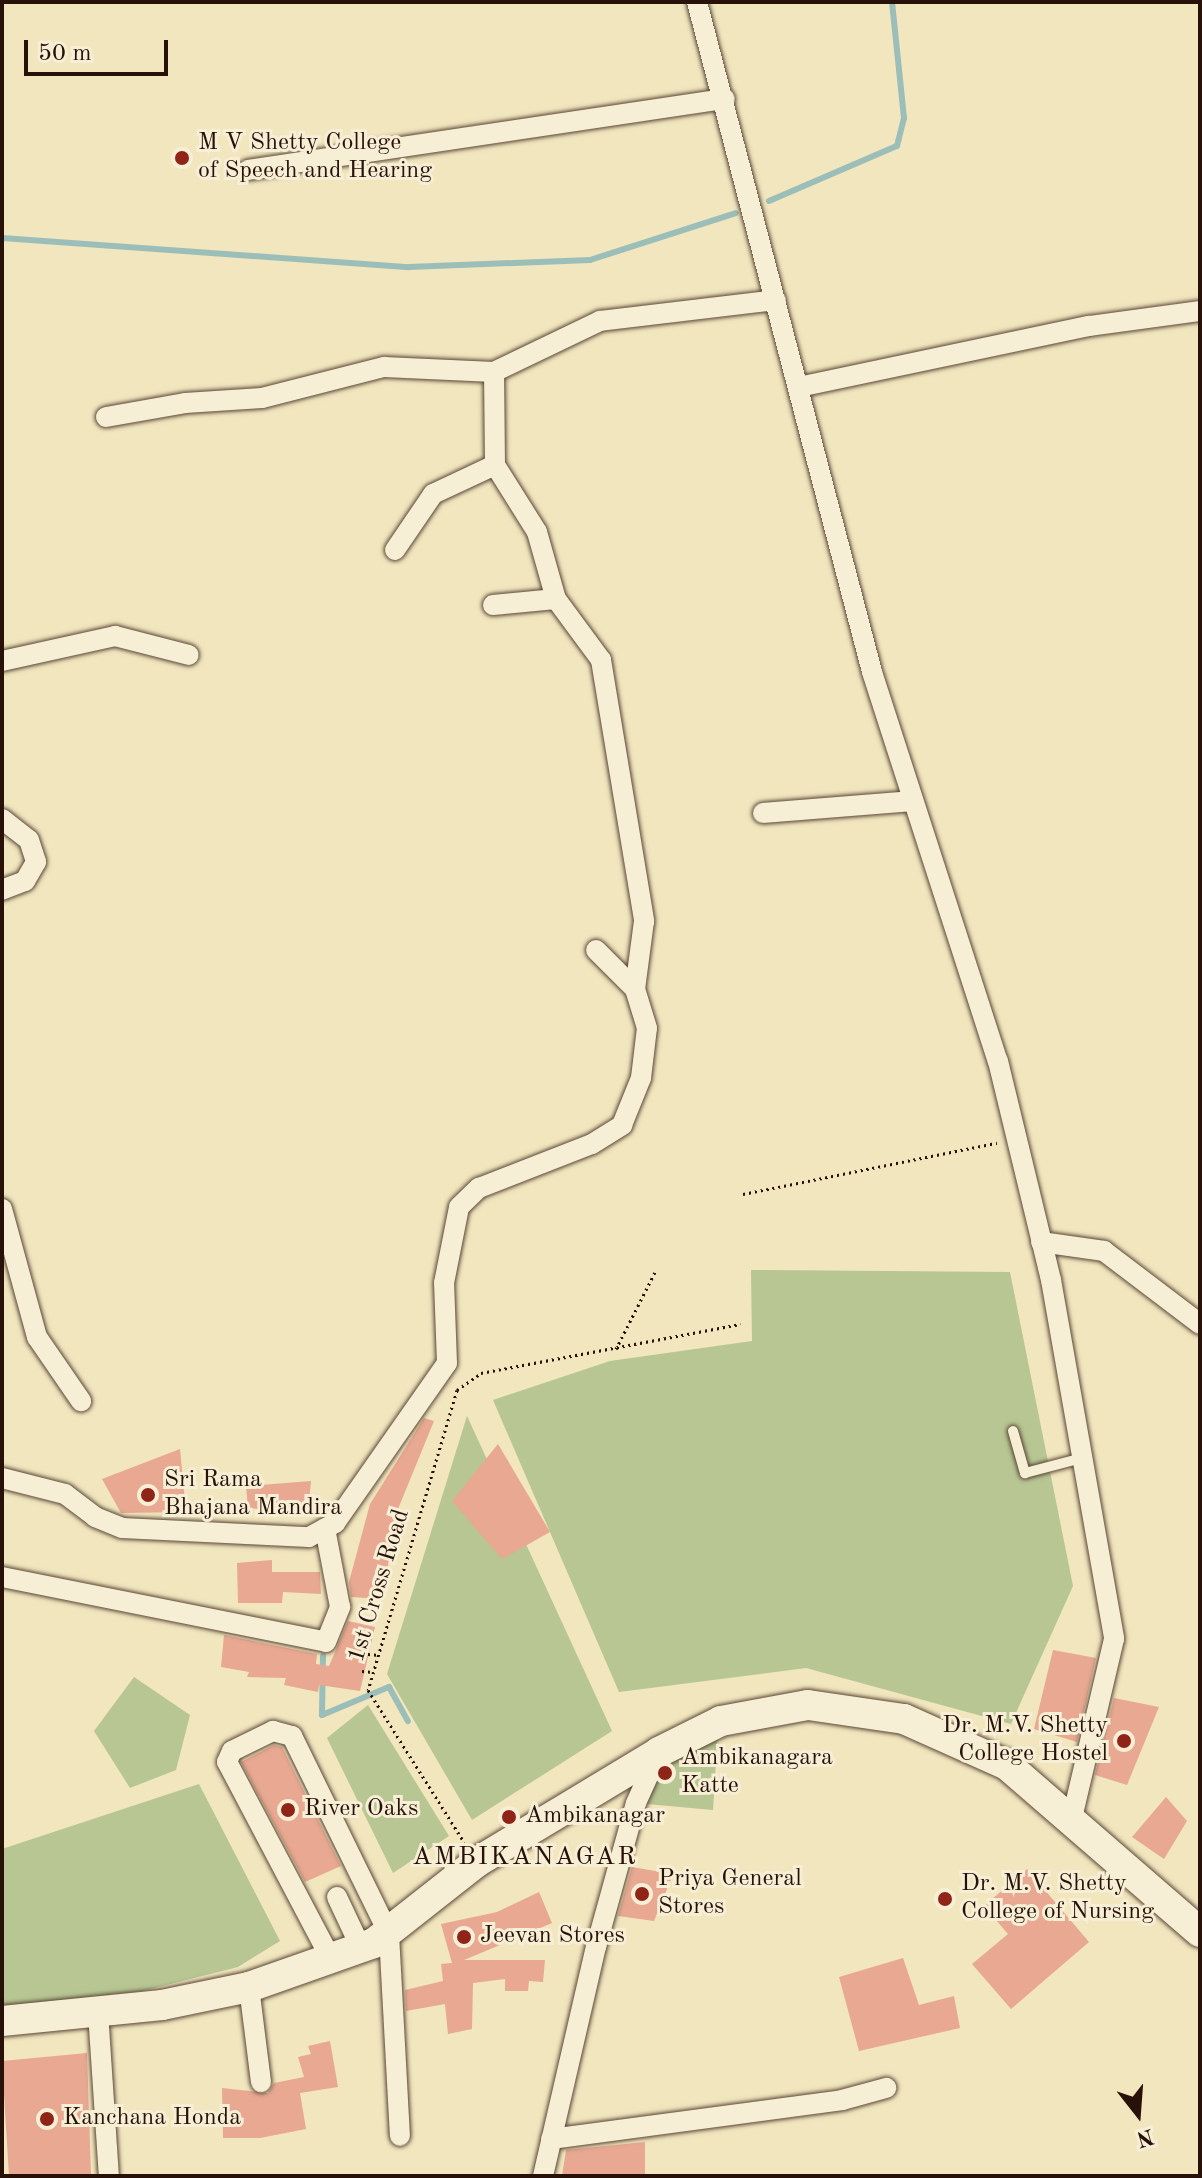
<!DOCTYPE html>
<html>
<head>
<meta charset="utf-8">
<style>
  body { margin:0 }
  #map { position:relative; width:1202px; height:2178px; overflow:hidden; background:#f1e6be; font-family:"Old Standard TT",serif }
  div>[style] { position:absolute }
  .green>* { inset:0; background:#b7c693 }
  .stream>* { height:6px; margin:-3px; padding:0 3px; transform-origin:3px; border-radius:3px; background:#9cbeb9 }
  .building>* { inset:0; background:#e8a891 }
  .path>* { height:3px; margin-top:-1.5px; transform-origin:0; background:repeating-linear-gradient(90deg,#271108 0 2px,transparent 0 6px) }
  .roads { filter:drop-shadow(0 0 2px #5a4636) drop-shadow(0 0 2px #5a4636) }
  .service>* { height:10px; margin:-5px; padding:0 5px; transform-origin:5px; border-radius:5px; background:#f6efd5 }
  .minor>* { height:20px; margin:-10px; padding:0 10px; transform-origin:10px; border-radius:10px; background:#f6efd5 }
  .secondary>* { height:30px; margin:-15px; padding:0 15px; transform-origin:15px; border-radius:15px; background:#f6efd5 }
  .dots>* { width:22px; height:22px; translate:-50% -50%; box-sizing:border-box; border:4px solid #f6efd5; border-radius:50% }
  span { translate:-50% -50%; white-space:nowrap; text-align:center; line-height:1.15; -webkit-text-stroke:6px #f6efd5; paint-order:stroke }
  .poi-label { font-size:24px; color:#271108 }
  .left { translate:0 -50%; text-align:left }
  .right { translate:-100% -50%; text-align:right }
  .street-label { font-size:24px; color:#271108 }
  .neighbourhood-label { font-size:26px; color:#271108; letter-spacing:2px }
  .frame { position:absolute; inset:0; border:4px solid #271108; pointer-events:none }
  .north { position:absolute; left:1098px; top:2074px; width:80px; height:80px; -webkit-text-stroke:6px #f6efd5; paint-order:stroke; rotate:163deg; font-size:22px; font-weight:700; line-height:32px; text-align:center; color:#271108 }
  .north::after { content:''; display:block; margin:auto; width:28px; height:36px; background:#271108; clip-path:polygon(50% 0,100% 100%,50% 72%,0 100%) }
  .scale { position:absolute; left:24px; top:40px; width:144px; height:36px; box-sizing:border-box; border:4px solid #271108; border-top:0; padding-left:10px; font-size:24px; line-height:28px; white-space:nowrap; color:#271108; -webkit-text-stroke:6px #f6efd5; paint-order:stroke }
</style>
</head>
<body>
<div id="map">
  <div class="green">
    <i style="clip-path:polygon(751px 1270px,1010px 1272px,1073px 1586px,1011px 1724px,806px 1668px,619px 1692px,493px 1400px,610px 1361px,752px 1341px)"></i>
    <i style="clip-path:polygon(467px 1416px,612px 1731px,472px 1820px,387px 1674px)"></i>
    <i style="clip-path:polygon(134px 1677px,190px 1715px,176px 1770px,130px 1788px,94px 1731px)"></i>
    <i style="clip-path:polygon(368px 1705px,449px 1836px,393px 1873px,327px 1738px)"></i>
    <i style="clip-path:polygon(718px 1728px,713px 1810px,636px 1803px,662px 1759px)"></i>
    <i style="clip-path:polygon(199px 1784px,280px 1941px,238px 1967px,143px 1991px,2px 2007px,2px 1849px)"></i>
  </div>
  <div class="stream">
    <i style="left:769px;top:201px;width:139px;rotate:-23.3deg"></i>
    <i style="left:897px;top:146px;width:29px;rotate:-76deg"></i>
    <i style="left:904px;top:118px;width:117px;rotate:-95.9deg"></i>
    <i style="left:2px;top:238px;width:408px;rotate:4.1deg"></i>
    <i style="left:409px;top:267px;width:181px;rotate:-2.2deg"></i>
    <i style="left:590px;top:260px;width:153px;rotate:-17.8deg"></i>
    <i style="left:323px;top:1656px;width:59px;rotate:91deg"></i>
    <i style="left:322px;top:1715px;width:73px;rotate:-22.7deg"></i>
    <i style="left:389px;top:1687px;width:39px;rotate:61deg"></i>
  </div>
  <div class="building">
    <i style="clip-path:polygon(424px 1418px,434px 1421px,398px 1509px,382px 1599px,351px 1597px,349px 1582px,370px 1504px)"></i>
    <i style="clip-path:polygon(498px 1444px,550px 1532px,502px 1559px,452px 1501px)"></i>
    <i style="clip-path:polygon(180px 1449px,186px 1512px,121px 1513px,102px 1479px)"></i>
    <i style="clip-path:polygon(311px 1481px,308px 1513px,248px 1508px,246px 1486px)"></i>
    <i style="clip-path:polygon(272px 1560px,272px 1572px,320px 1572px,321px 1594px,283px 1592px,282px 1603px,238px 1603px,237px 1563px)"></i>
    <i style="clip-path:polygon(348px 1621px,375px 1627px,360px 1691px,319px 1685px,318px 1692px,284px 1685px,286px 1678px,247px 1677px,249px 1672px,221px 1667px,224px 1635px,317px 1654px,316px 1664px,329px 1666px)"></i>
    <i style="clip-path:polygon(1053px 1650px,1096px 1658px,1077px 1742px,1034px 1729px)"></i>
    <i style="clip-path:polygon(1114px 1698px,1159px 1707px,1127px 1785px,1095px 1775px)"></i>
    <i style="clip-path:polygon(274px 1745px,282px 1747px,341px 1866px,305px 1882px,241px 1762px)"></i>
    <i style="clip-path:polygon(1166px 1797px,1187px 1821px,1164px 1859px,1132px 1837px)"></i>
    <i style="clip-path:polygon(632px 1867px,673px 1874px,654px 1921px,618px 1916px)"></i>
    <i style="clip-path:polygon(1027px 1869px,1089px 1942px,1011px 2009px,972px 1964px,1008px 1934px,984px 1906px)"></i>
    <i style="clip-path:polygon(539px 1892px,552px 1923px,464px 1960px,545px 1960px,543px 1982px,529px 1981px,528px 1991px,505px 1991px,505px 1979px,473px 1983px,472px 2029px,448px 2034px,445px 2004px,406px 2011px,405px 1990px,443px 1981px,441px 1964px,452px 1963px,441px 1924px,497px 1912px)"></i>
    <i style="clip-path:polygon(903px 1958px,919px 2005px,954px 1996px,960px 2028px,859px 2051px,839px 1977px)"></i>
    <i style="clip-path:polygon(330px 2041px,338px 2087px,300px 2093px,306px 2129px,260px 2138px,223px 2138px,222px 2088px,268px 2093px,274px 2083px,304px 2077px,298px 2057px,311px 2054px,308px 2046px)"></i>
    <i style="clip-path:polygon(87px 2053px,91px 2176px,9px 2176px,2px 2061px)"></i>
    <i style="clip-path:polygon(645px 2142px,645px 2176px,562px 2176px,566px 2150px)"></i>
  </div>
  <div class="path">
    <i style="left:743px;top:1194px;width:259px;rotate:-11.4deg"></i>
    <i style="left:616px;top:1349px;width:89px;rotate:-63.1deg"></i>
    <i style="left:457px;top:1390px;width:313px;rotate:106.5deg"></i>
    <i style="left:368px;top:1690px;width:180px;rotate:57.7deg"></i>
    <i style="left:457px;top:1390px;width:29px;rotate:-35deg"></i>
    <i style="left:481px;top:1373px;width:264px;rotate:-10.7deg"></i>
    <i style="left:368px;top:1654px;width:11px;rotate:5deg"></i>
    <i style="left:362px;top:1671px;width:11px;rotate:5deg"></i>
  </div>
  <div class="roads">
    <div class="service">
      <i style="left:1013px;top:1431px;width:44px;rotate:74.1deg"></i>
      <i style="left:1025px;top:1473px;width:59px;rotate:-14.7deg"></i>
    </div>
    <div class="minor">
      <i style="left:697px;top:2px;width:692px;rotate:75.36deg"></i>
      <i style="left:872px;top:672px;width:409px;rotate:72.1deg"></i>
      <i style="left:998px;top:1061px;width:225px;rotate:76.4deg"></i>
      <i style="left:1051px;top:1280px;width:364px;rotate:80deg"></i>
      <i style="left:1114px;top:1639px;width:184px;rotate:103.2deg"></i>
      <i style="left:248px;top:170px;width:482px;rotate:-8.5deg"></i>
      <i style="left:799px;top:387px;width:296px;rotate:-11.9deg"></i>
      <i style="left:1089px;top:326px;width:112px;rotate:-7.7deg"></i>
      <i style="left:106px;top:417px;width:80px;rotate:-10deg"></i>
      <i style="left:185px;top:403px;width:77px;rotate:-3.7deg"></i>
      <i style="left:262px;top:398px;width:126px;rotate:-14.3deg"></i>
      <i style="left:384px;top:367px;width:110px;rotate:2.6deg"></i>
      <i style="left:495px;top:465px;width:79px;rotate:57.9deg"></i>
      <i style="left:537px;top:532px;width:70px;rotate:74.2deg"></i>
      <i style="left:556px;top:599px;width:76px;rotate:53.6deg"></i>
      <i style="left:601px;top:660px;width:265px;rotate:80.6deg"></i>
      <i style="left:644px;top:921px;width:69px;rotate:97.5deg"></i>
      <i style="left:395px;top:550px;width:68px;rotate:-55.8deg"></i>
      <i style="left:433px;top:494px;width:68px;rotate:-25.1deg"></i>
      <i style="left:495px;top:465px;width:93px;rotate:-90.6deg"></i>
      <i style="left:494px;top:372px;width:118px;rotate:-25.7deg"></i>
      <i style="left:600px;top:321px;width:177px;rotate:-6.8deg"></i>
      <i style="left:493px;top:605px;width:63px;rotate:-5.4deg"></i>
      <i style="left:2px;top:661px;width:116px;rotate:-12.5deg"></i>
      <i style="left:115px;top:636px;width:76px;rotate:14.4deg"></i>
      <i style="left:763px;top:813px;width:150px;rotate:-4.6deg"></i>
      <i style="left:2px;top:819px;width:34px;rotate:38deg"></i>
      <i style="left:29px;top:840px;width:23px;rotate:72deg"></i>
      <i style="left:36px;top:862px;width:22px;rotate:120deg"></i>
      <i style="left:25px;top:881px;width:25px;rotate:159deg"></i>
      <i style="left:2px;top:1209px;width:133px;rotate:74.7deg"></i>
      <i style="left:37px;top:1337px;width:78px;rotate:55.5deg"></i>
      <i style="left:1041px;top:1242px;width:64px;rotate:8.1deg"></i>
      <i style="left:1104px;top:1251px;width:121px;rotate:37.2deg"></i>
      <i style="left:2px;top:1478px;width:65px;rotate:14.3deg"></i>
      <i style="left:65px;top:1494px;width:38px;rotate:37deg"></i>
      <i style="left:95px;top:1517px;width:29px;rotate:22deg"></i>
      <i style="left:122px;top:1528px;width:187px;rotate:2.8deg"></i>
      <i style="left:309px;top:1537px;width:30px;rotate:-28deg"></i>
      <i style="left:335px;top:1523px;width:195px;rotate:-55deg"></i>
      <i style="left:447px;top:1363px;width:80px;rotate:-92.1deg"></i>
      <i style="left:444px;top:1283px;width:77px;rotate:-78.8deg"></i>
      <i style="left:459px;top:1207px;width:28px;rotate:-44deg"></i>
      <i style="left:479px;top:1188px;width:121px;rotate:-21.3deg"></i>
      <i style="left:592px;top:1144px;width:36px;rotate:-32deg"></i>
      <i style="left:622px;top:1125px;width:51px;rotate:-68deg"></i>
      <i style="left:641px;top:1078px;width:50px;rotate:-83.2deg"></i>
      <i style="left:647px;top:1028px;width:41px;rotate:-107.1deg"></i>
      <i style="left:635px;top:989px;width:55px;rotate:-135deg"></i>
      <i style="left:2px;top:1577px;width:330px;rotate:11.3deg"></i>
      <i style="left:326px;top:1642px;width:38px;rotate:-68deg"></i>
      <i style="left:340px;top:1607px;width:80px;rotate:-100.8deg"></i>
      <i style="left:337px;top:1897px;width:56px;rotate:64.8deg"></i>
      <i style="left:331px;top:1959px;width:223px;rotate:-117.8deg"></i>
      <i style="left:227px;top:1762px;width:12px;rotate:-66deg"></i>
      <i style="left:232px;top:1751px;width:46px;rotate:-26deg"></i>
      <i style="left:273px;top:1731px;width:20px;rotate:15deg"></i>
      <i style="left:292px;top:1736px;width:220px;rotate:63.9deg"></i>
      <i style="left:389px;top:1934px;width:202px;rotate:86.9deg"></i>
      <i style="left:249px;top:1987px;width:96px;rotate:82.8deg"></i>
      <i style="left:98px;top:2012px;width:164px;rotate:86.2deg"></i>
      <i style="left:551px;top:2139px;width:294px;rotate:-7.6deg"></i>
      <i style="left:842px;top:2100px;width:46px;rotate:-15.3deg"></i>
      <i style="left:543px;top:2176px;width:235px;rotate:-77deg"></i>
      <i style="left:596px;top:1947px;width:149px;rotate:-74.5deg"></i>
      <i style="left:636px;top:1803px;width:56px;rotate:-65.7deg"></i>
    </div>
    <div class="secondary">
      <i style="left:2px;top:2021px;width:161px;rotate:-5.7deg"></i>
      <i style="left:162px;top:2005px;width:89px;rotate:-11.7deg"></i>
      <i style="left:249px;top:1987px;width:133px;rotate:-19.4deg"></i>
      <i style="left:374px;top:1943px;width:131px;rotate:-38.2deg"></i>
      <i style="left:477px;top:1862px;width:213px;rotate:-31.1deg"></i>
      <i style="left:659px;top:1752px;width:69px;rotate:-26.6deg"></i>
      <i style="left:721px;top:1721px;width:88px;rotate:-10.4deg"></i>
      <i style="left:808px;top:1705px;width:97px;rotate:8.3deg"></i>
      <i style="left:904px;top:1719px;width:113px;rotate:24.1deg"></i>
      <i style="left:1007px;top:1765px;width:255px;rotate:40.9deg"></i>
    </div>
  </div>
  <div class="dots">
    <i style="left:182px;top:158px;background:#8f2418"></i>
    <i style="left:148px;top:1495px;background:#8f2418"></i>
    <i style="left:1124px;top:1741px;background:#8f2418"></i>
    <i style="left:665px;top:1773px;background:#8f2418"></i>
    <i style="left:288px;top:1810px;background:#8f2418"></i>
    <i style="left:509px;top:1817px;background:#8f2418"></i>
    <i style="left:642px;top:1894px;background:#8f2418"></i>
    <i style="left:945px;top:1899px;background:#8f2418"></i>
    <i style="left:464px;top:1937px;background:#8f2418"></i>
    <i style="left:47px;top:2119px;background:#8f2418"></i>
  </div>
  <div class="poi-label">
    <span class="left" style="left:198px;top:158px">M V Shetty College<br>of Speech and Hearing</span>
    <span class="left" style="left:164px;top:1495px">Sri Rama<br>Bhajana Mandira</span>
    <span class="right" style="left:1108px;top:1741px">Dr. M.V. Shetty<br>College Hostel</span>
    <span class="left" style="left:681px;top:1773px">Ambikanagara<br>Katte</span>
    <span class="left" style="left:304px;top:1810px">River Oaks</span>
    <span class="left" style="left:525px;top:1817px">Ambikanagar</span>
    <span class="left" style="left:658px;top:1894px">Priya General<br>Stores</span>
    <span class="left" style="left:961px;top:1899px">Dr. M.V. Shetty<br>College of Nursing</span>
    <span class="left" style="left:480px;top:1937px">Jeevan Stores</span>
    <span class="left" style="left:63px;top:2119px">Kanchana Honda</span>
  </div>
  <div class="street-label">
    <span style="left:380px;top:1586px;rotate:-73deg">1st Cross Road</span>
  </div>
  <div class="neighbourhood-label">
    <span style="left:525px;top:1858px">AMBIKANAGAR</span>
  </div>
  <div class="frame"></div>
  <div class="north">N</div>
  <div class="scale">50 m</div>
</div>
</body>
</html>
